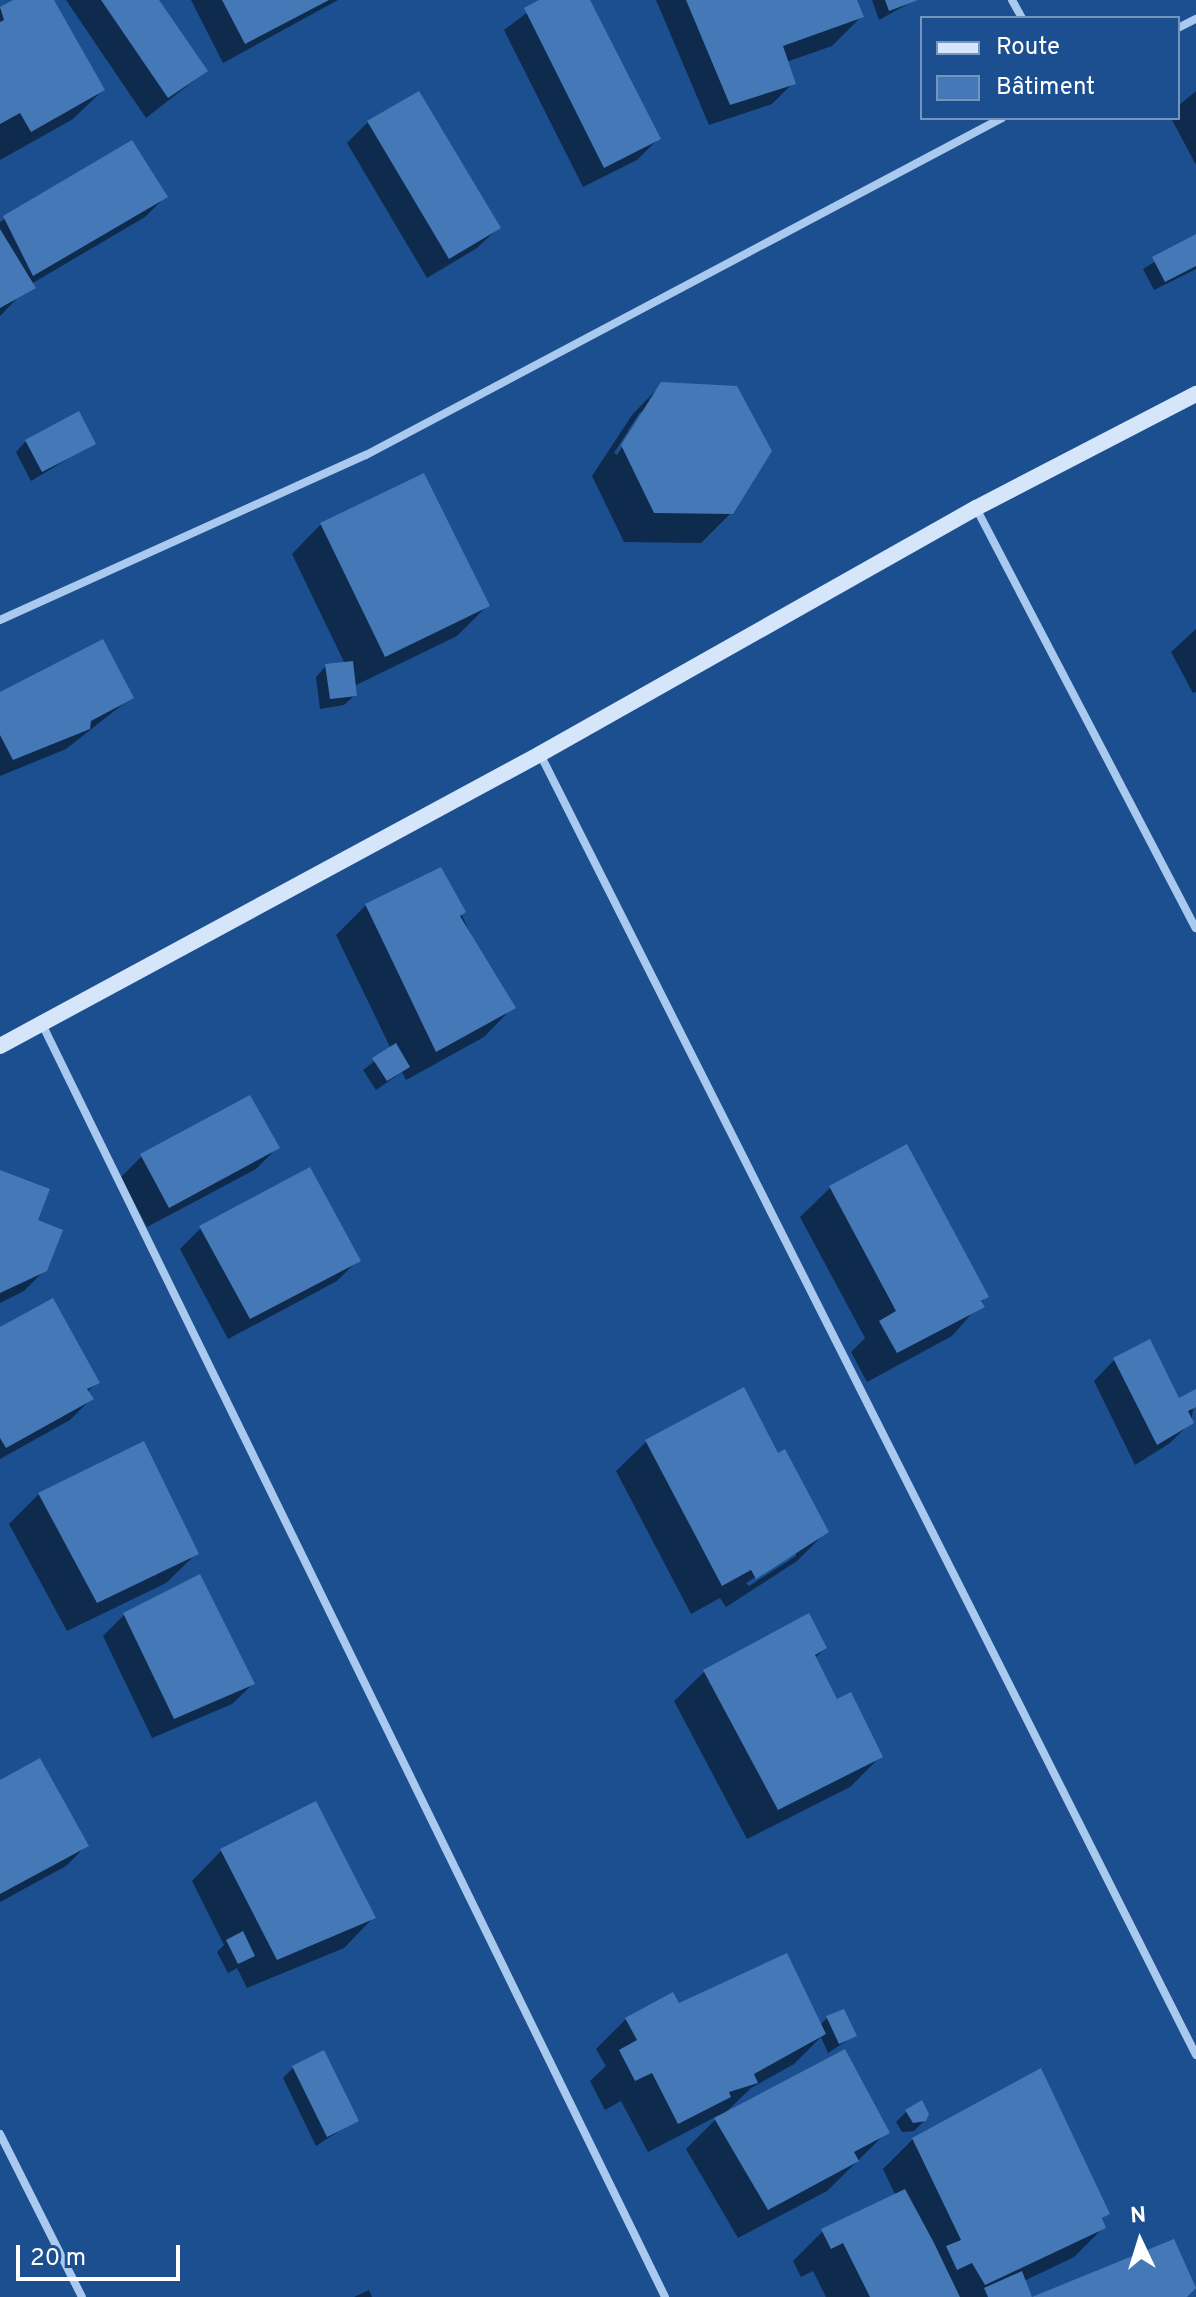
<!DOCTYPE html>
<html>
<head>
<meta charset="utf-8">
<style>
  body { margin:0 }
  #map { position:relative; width:1196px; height:2297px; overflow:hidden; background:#1b4f8f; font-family:Overpass,sans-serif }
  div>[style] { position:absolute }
  .shadow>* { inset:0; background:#0007 }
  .building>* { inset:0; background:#4478b7 }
  .minor>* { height:8px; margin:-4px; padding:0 4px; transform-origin:4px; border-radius:4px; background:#a9c9ee }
  .secondary>* { height:16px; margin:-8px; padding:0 8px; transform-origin:8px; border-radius:8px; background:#d6e6fa }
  span { translate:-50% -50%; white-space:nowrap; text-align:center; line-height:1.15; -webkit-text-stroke:6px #1b4f8f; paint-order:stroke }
  .legend { position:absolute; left:920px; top:16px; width:260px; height:104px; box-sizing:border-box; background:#1b4f8f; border:2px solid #7695bc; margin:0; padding:10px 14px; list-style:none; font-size:24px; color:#fff }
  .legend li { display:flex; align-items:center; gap:16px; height:40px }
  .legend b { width:40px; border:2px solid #7695bc }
  .north { position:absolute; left:1100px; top:2201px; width:80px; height:80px; -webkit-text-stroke:6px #1b4f8f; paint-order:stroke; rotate:356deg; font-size:22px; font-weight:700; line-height:32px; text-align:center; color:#fff }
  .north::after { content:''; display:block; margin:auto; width:28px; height:36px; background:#fff; clip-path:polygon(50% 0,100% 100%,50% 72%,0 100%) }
  .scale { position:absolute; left:16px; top:2245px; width:164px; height:36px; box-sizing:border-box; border:4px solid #fff; border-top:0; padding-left:10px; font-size:24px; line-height:28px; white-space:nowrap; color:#fff; -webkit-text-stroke:6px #1b4f8f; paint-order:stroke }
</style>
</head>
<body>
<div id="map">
  <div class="shadow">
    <i style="clip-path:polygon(17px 0,52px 0,103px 90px,73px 119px,0 160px,0 9px)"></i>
    <i style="clip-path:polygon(66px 0,157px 0,206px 71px,146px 118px)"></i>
    <i style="clip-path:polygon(191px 0,338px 0,223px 63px)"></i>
    <i style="clip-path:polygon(544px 0,588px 0,658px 139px,637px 160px,583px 187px,504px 30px)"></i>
    <i style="clip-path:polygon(656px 0,855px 0,862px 16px,832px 46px,786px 62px,793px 83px,772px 104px,709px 125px)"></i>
    <i style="clip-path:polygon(872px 0,915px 0,879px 20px)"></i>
    <i style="clip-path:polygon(1196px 91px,1196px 165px,1171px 118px,1178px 118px,1178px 106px)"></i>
    <i style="clip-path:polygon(368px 122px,498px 228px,477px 248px,427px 278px,347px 143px)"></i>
    <i style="clip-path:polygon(131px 143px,166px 196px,145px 217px,31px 284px,0 316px,0 222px)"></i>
    <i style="clip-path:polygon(1196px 236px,1196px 269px,1154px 290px,1143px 269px)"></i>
    <i style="clip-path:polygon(evenodd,662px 384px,731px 513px,701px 543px,624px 542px,592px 476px,632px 415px,662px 384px,640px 412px,645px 412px,617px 455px,614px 453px,640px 412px)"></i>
    <i style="clip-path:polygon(26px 441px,94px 443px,31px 481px,16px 452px)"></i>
    <i style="clip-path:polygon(321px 524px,487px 606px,457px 636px,354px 686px,355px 695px,344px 705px,320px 709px,316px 677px,326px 666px,345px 664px,292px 554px)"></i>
    <i style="clip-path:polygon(1196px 629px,1196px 692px,1193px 693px,1171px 652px)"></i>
    <i style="clip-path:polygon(0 695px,132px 697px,66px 749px,0 776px)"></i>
    <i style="clip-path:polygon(440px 870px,492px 978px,496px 975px,513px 1007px,484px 1037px,406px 1080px,402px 1072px,376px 1090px,363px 1070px,391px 1049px,336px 935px,366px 905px)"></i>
    <i style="clip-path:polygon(277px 1148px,256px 1169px,147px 1227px,121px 1177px,142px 1156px)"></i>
    <i style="clip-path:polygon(0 1172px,45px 1270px,24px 1291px,0 1303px)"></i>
    <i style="clip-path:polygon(830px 1188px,987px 1296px,952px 1336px,867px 1382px,851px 1352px,865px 1338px,800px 1217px)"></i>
    <i style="clip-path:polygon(201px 1228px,358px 1260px,337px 1281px,228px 1339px,180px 1249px)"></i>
    <i style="clip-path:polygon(0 1329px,97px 1382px,87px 1392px,91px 1399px,70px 1420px,0 1459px)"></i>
    <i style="clip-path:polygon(1114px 1360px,1178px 1401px,1196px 1392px,1191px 1422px,1170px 1443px,1135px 1465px,1094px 1381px)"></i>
    <i style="clip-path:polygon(evenodd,646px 1442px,777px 1455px,827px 1531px,797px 1561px,726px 1607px,720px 1598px,691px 1614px,616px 1471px,646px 1442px,796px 1551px,796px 1556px,749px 1586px,746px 1583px,796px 1551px)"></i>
    <i style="clip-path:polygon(39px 1494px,196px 1554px,166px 1583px,67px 1631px,9px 1524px)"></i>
    <i style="clip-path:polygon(124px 1615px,253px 1684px,232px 1704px,152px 1738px,103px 1636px)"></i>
    <i style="clip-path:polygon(825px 1648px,815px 1658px,836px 1701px,880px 1757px,850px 1787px,747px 1839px,674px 1701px,704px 1672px)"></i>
    <i style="clip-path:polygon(0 1782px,87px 1845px,66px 1866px,0 1902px)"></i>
    <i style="clip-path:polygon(221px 1851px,373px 1918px,344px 1948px,247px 1988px,237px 1968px,228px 1973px,217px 1952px,224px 1945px,192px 1881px)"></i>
    <i style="clip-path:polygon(678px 2005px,820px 2025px,827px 2018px,855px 2035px,828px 2053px,821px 2037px,794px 2064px,751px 2088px,725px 2113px,887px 2132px,827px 2191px,738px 2238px,686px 2149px,721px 2114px,648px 2152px,621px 2101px,605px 2110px,590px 2081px,606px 2066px,596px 2049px,626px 2019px)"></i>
    <i style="clip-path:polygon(293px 2068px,356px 2120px,316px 2146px,283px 2078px)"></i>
    <i style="clip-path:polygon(907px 2111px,925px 2120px,914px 2131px,902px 2132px,896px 2122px)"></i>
    <i style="clip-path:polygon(913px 2139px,1108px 2213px,1101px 2220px,1104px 2227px,1074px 2257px,1024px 2281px,1030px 2297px,826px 2297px,813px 2271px,801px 2277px,793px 2261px,823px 2231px,896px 2196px,883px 2169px)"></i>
    <i style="clip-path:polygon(369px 2290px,372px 2297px,354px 2297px)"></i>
  </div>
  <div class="building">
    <i style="clip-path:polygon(13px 0,54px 0,105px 90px,31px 132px,20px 113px,0 124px,0 22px,4px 20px,0 7px)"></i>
    <i style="clip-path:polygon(101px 0,159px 0,208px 71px,168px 98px)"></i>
    <i style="clip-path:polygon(222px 0,329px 0,245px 44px)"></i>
    <i style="clip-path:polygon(539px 0,590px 0,661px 139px,604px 168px,524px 8px)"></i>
    <i style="clip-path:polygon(686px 0,857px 0,864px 17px,783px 46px,796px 84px,730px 105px)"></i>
    <i style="clip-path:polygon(885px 0,918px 0,889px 11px)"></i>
    <i style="clip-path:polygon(419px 91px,501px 228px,449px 259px,367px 121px)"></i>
    <i style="clip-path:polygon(132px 140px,168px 197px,33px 276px,3px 216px)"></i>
    <i style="clip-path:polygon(0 229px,36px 288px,0 308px)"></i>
    <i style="clip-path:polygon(1196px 234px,1196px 266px,1165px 282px,1152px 257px)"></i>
    <i style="clip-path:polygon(661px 382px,737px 386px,772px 451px,733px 514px,654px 513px,621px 445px)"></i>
    <i style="clip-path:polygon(79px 411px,96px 444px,42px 472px,25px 440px)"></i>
    <i style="clip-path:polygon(424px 473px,490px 606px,385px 657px,320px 523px)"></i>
    <i style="clip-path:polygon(103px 639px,134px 698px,91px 721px,90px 729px,13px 760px,0 735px,0 692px)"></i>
    <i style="clip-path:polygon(353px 661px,357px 696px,330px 699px,325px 664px)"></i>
    <i style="clip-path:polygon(441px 867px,466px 912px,460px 916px,516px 1008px,436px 1052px,365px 904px)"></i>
    <i style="clip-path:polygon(396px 1043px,410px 1067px,387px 1081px,372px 1058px)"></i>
    <i style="clip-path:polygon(250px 1095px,280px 1148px,169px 1208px,140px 1154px)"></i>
    <i style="clip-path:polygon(907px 1144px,989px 1297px,981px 1301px,985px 1307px,897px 1353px,879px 1321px,896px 1311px,829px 1186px)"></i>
    <i style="clip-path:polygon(310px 1167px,361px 1261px,250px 1319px,199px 1226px)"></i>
    <i style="clip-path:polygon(0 1170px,50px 1189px,38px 1220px,63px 1230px,47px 1271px,0 1293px)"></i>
    <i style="clip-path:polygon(53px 1298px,100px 1383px,87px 1389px,94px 1399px,6px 1448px,0 1438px,0 1327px)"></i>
    <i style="clip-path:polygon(1150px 1339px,1179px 1398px,1196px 1389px,1196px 1407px,1188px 1411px,1194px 1423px,1157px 1445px,1113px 1358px)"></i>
    <i style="clip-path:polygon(744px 1387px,778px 1453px,785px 1449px,829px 1532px,756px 1579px,751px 1570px,722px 1586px,645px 1440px)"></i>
    <i style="clip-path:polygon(144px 1441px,199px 1554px,97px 1603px,38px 1493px)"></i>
    <i style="clip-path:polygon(200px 1574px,255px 1684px,174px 1719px,123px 1613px)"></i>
    <i style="clip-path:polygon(809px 1613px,827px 1648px,815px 1655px,837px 1699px,851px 1692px,883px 1757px,778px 1810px,703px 1670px)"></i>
    <i style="clip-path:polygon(40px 1758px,89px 1846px,0 1894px,0 1780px)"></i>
    <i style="clip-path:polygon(316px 1801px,376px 1918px,277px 1960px,220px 1849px)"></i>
    <i style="clip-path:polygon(243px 1931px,255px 1956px,238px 1964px,226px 1940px)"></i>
    <i style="clip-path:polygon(787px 1953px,826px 2034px,754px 2074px,758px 2083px,729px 2092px,731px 2097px,678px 2124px,652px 2073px,635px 2081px,619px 2050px,637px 2040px,625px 2018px,673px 1992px,679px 2003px)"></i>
    <i style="clip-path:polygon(844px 2009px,857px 2036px,839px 2044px,826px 2016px)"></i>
    <i style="clip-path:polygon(845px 2049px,890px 2133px,854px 2152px,859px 2161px,768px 2210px,714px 2118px)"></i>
    <i style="clip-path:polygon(324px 2050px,359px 2121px,327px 2137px,292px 2066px)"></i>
    <i style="clip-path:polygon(1041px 2068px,1110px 2214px,1102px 2218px,1106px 2228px,985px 2285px,972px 2263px,957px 2270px,946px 2246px,961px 2240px,912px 2138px)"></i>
    <i style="clip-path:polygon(922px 2100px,929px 2114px,926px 2121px,913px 2123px,905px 2110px)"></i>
    <i style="clip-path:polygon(905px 2189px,934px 2243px,960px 2297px,870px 2297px,843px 2243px,831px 2249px,821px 2229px)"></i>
    <i style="clip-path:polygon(1174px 2239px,1196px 2288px,1187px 2297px,988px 2297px,984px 2288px,1022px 2271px,1032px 2297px)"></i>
  </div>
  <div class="minor">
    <i style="left:1012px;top:0;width:21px;rotate:61deg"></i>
    <i style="left:1178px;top:28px;width:20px;rotate:-27deg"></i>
    <i style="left:976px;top:508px;width:474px;rotate:62.4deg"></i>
    <i style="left:0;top:620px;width:401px;rotate:-24.3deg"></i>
    <i style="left:366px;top:455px;width:720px;rotate:-27.92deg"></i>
    <i style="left:540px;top:754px;width:1457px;rotate:63.24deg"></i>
    <i style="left:42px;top:1024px;width:1417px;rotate:63.92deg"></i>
    <i style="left:0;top:2134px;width:182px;rotate:63.3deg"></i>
  </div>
  <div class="secondary">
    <i style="left:0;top:1046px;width:614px;rotate:-28.4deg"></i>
    <i style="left:540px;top:754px;width:501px;rotate:-29.43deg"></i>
    <i style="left:976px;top:508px;width:248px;rotate:-27.4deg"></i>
  </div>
  <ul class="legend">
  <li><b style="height:10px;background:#d6e6fa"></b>Route</li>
  <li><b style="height:22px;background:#4478b7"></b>Bâtiment</li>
  </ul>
  <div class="north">N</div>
  <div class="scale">20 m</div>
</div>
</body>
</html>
